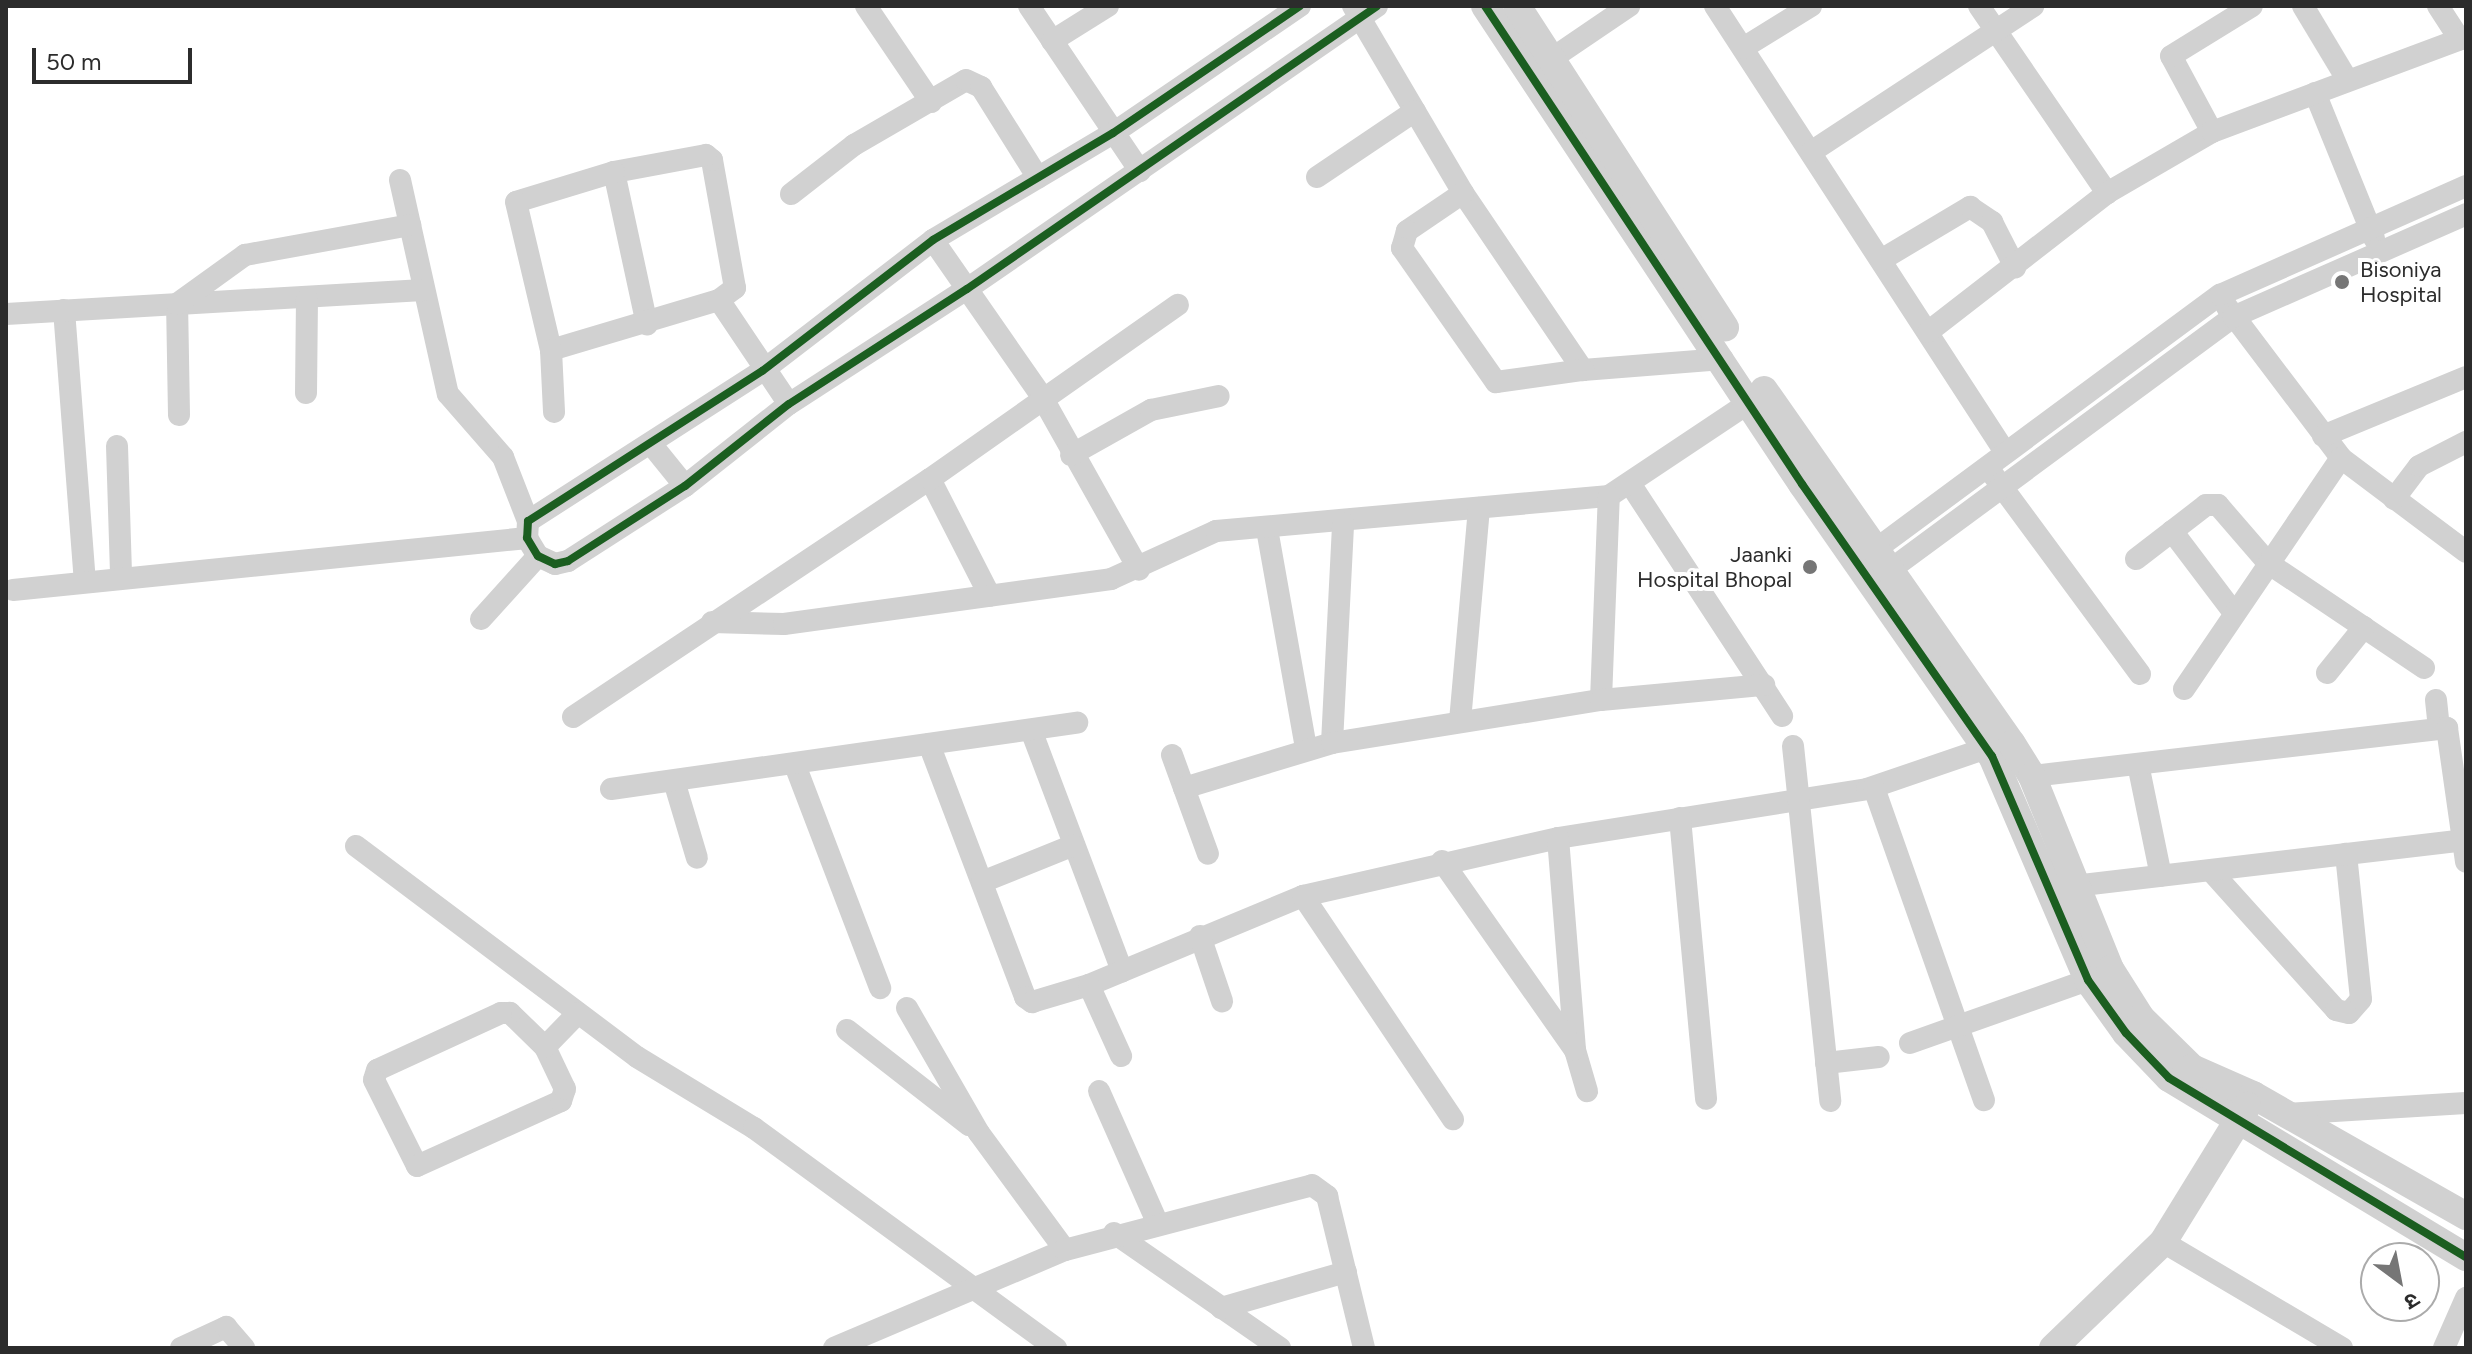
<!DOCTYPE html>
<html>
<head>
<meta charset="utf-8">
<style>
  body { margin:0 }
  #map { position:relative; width:2472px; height:1354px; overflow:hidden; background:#fff; font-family:Figtree,"Noto Sans Devanagari",sans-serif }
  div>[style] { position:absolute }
  .minor>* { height:22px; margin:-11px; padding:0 11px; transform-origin:11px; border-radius:11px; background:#d1d1d1 }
  .tertiary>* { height:28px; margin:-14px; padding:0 14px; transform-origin:14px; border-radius:14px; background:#d1d1d1 }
  .cycleway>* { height:8px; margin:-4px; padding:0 4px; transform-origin:4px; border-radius:4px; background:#1b5e20 }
  .dots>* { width:22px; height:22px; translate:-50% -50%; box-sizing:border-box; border:4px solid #fff; border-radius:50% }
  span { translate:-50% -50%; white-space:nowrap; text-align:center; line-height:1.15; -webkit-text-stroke:8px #fff; paint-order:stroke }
  .poi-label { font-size:22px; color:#2c2c2c }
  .left { translate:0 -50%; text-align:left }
  .right { translate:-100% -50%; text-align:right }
  .frame { position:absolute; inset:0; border:8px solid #2c2c2c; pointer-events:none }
  .north { position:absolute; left:2360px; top:1242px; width:80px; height:80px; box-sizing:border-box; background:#fff; border:2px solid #ababab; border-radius:50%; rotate:148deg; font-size:22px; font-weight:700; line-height:32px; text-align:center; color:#2c2c2c }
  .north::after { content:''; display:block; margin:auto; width:28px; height:36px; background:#767676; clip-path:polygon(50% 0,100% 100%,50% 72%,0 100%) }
  .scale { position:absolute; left:32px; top:48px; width:160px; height:36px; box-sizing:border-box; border:4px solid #2c2c2c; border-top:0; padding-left:10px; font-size:24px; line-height:28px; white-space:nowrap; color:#2c2c2c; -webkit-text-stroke:6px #fff; paint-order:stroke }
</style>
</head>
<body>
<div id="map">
  <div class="minor">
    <i style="left:866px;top:6px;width:116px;rotate:55.9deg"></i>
    <i style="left:1029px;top:6px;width:199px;rotate:56.1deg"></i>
    <i style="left:1300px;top:6px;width:226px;rotate:145.8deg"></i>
    <i style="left:1113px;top:133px;width:209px;rotate:149.3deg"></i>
    <i style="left:933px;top:240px;width:215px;rotate:142.5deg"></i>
    <i style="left:762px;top:371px;width:278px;rotate:147.3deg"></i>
    <i style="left:528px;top:521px;width:17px;rotate:93deg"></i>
    <i style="left:527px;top:538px;width:21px;rotate:59deg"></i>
    <i style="left:538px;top:556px;width:19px;rotate:25deg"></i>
    <i style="left:555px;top:564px;width:13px;rotate:-13deg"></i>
    <i style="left:568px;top:561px;width:139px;rotate:-32.7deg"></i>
    <i style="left:685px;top:486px;width:132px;rotate:-38.3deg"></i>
    <i style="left:789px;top:404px;width:212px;rotate:-32.9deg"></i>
    <i style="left:967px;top:289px;width:498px;rotate:-34.6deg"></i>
    <i style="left:1353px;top:6px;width:217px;rotate:59.5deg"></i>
    <i style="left:1463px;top:193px;width:214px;rotate:55.9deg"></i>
    <i style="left:1583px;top:370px;width:140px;rotate:-4.5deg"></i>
    <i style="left:1715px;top:6px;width:532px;rotate:56.97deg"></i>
    <i style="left:1979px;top:6px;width:227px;rotate:55.6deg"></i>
    <i style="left:2303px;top:6px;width:87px;rotate:59deg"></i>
    <i style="left:2438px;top:6px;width:40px;rotate:57.1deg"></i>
    <i style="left:1052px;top:41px;width:66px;rotate:-32deg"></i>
    <i style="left:1743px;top:48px;width:80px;rotate:-31.7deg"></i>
    <i style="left:1554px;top:57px;width:91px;rotate:-34.2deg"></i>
    <i style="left:2315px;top:93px;width:157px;rotate:67.9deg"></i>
    <i style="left:2212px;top:132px;width:86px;rotate:-118.3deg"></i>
    <i style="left:2171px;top:56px;width:95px;rotate:-31.7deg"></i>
    <i style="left:1811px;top:152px;width:266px;rotate:-33.3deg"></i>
    <i style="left:614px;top:172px;width:156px;rotate:77.8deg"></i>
    <i style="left:1317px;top:177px;width:118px;rotate:-34deg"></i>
    <i style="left:400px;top:180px;width:219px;rotate:77.4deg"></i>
    <i style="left:448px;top:394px;width:84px;rotate:48.9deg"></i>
    <i style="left:503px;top:457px;width:69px;rotate:68.7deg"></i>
    <i style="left:1463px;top:193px;width:68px;rotate:145.8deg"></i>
    <i style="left:1407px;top:231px;width:18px;rotate:106deg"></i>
    <i style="left:1402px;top:248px;width:164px;rotate:55deg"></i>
    <i style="left:1496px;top:382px;width:88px;rotate:-7.9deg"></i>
    <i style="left:791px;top:194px;width:80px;rotate:-37.9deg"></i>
    <i style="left:854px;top:145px;width:129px;rotate:-30.1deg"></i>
    <i style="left:966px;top:80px;width:17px;rotate:25deg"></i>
    <i style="left:981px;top:87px;width:107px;rotate:57.9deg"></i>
    <i style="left:933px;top:240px;width:191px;rotate:55.2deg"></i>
    <i style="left:1042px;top:397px;width:198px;rotate:60.7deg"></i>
    <i style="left:1881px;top:260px;width:104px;rotate:-30.8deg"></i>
    <i style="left:1970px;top:207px;width:27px;rotate:34deg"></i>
    <i style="left:1992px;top:222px;width:51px;rotate:62.9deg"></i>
    <i style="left:719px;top:300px;width:20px;rotate:-37deg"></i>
    <i style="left:735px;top:288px;width:130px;rotate:-100.2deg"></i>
    <i style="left:712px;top:160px;width:8px;rotate:-140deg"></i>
    <i style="left:706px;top:155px;width:94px;rotate:169.5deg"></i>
    <i style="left:614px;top:172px;width:102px;rotate:163deg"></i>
    <i style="left:516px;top:202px;width:152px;rotate:76.7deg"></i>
    <i style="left:551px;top:350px;width:175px;rotate:-16.6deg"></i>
    <i style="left:719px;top:300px;width:125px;rotate:56.1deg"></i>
    <i style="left:2227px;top:307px;width:189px;rotate:52.9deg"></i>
    <i style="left:2341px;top:458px;width:156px;rotate:36.9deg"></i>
    <i style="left:64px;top:310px;width:272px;rotate:85.6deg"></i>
    <i style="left:6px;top:314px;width:418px;rotate:-3.3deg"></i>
    <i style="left:1928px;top:332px;width:227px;rotate:-37.8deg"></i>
    <i style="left:2107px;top:193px;width:121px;rotate:-30.2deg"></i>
    <i style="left:2212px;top:132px;width:271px;rotate:-20.5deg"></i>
    <i style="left:551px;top:350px;width:62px;rotate:87.2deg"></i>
    <i style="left:306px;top:393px;width:94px;rotate:-89.4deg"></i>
    <i style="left:179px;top:415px;width:111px;rotate:-91deg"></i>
    <i style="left:177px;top:304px;width:84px;rotate:-35.8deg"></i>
    <i style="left:245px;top:255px;width:168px;rotate:-10.3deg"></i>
    <i style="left:2323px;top:436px;width:155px;rotate:-22.4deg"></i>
    <i style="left:651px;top:444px;width:54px;rotate:51deg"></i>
    <i style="left:117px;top:446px;width:130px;rotate:88.2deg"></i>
    <i style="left:1071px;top:455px;width:92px;rotate:-29.4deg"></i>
    <i style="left:1151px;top:410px;width:69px;rotate:-11.6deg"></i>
    <i style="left:1994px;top:476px;width:246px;rotate:53.6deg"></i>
    <i style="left:930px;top:479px;width:131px;rotate:62.9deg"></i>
    <i style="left:1631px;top:485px;width:276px;rotate:56.8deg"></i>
    <i style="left:2394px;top:499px;width:41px;rotate:-52.9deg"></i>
    <i style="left:2419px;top:466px;width:53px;rotate:-27.1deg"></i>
    <i style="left:1267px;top:529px;width:223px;rotate:79.9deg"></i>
    <i style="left:2172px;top:531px;width:103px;rotate:52.9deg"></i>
    <i style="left:1864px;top:558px;width:443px;rotate:-36.5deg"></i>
    <i style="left:2220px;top:295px;width:269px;rotate:-23.9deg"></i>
    <i style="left:2136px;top:559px;width:88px;rotate:-37.6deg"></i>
    <i style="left:2206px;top:505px;width:12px"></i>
    <i style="left:2218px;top:505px;width:77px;rotate:49.2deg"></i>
    <i style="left:2268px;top:563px;width:188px;rotate:33.9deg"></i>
    <i style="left:1879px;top:578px;width:440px;rotate:-36.4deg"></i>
    <i style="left:2233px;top:317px;width:255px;rotate:-23.8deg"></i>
    <i style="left:13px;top:590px;width:517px;rotate:-5.78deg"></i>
    <i style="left:481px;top:619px;width:85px;rotate:-47.9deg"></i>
    <i style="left:712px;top:622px;width:72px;rotate:1.6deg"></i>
    <i style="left:784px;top:624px;width:330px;rotate:-7.8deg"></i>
    <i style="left:1111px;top:579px;width:115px;rotate:-24.6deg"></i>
    <i style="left:1216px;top:531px;width:395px;rotate:-5.1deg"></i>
    <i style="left:1609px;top:496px;width:169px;rotate:-33.7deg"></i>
    <i style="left:2327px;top:673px;width:59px;rotate:-51.2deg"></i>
    <i style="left:2184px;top:689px;width:279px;rotate:-55.8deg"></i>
    <i style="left:1601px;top:700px;width:204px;rotate:-87.8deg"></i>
    <i style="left:2436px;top:700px;width:29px;rotate:84deg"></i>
    <i style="left:573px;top:717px;width:429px;rotate:-33.7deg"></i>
    <i style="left:930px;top:479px;width:303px;rotate:-35.1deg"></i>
    <i style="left:1460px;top:721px;width:214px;rotate:-84.9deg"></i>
    <i style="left:1031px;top:730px;width:258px;rotate:69.3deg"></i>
    <i style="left:1332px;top:743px;width:220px;rotate:-87.1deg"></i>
    <i style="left:929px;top:744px;width:271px;rotate:69.2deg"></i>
    <i style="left:1025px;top:997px;width:9px;rotate:36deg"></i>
    <i style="left:1032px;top:1002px;width:59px;rotate:-16.6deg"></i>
    <i style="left:1089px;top:985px;width:232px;rotate:-22.6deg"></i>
    <i style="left:1303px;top:896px;width:262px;rotate:-12.8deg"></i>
    <i style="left:1558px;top:838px;width:313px;rotate:-9deg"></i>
    <i style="left:1867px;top:789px;width:127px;rotate:-18.9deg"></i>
    <i style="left:1793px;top:746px;width:357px;rotate:84deg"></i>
    <i style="left:1172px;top:755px;width:105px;rotate:70deg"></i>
    <i style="left:2138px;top:764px;width:114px;rotate:78.4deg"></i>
    <i style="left:795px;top:765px;width:239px;rotate:69.1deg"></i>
    <i style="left:2032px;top:776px;width:418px;rotate:-6.6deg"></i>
    <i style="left:2447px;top:728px;width:135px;rotate:81.9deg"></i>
    <i style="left:674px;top:781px;width:80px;rotate:73.4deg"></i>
    <i style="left:1184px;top:788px;width:155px;rotate:-16.9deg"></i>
    <i style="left:1332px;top:743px;width:272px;rotate:-9.1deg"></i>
    <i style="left:1601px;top:700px;width:164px;rotate:-5.3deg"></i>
    <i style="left:1874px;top:788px;width:331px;rotate:70.6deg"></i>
    <i style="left:611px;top:789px;width:471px;rotate:-8.1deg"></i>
    <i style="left:1680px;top:818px;width:282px;rotate:84.7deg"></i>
    <i style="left:1558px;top:838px;width:213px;rotate:85.4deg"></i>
    <i style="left:1575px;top:1050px;width:43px;rotate:73.7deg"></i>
    <i style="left:356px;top:846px;width:351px;rotate:36.9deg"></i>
    <i style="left:637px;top:1057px;width:137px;rotate:31.3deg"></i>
    <i style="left:754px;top:1128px;width:374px;rotate:36.1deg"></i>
    <i style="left:1442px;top:861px;width:230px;rotate:54.9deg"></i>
    <i style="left:2211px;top:871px;width:187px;rotate:48deg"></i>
    <i style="left:2336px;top:1010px;width:13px;rotate:13deg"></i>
    <i style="left:2349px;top:1013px;width:18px;rotate:-49deg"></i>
    <i style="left:2361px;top:999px;width:146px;rotate:-95.9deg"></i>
    <i style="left:982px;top:882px;width:99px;rotate:-21.9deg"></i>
    <i style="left:2074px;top:886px;width:392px;rotate:-6.7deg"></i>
    <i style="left:1303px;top:896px;width:269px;rotate:56.1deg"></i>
    <i style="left:1200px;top:936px;width:69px;rotate:71.3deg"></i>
    <i style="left:1089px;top:985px;width:78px;rotate:65.7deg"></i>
    <i style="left:907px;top:1008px;width:144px;rotate:60.1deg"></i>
    <i style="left:979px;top:1133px;width:145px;rotate:53.7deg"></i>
    <i style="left:847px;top:1030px;width:155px;rotate:37.9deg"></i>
    <i style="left:1910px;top:1043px;width:189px;rotate:-19.5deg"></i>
    <i style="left:545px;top:1047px;width:49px;rotate:-135.8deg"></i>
    <i style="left:510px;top:1013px;width:9px;rotate:180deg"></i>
    <i style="left:501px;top:1013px;width:136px;rotate:155.3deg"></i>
    <i style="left:377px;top:1070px;width:10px;rotate:107deg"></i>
    <i style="left:374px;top:1080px;width:96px;rotate:63.4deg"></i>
    <i style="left:417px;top:1166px;width:158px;rotate:-24.3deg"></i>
    <i style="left:561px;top:1101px;width:13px;rotate:-72deg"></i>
    <i style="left:565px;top:1089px;width:47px;rotate:-115.5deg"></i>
    <i style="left:545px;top:1047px;width:47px;rotate:-45.9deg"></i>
    <i style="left:1826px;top:1063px;width:53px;rotate:-6.5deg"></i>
    <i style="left:1099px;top:1091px;width:143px;rotate:66.1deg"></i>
    <i style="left:2285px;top:1114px;width:181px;rotate:-3.5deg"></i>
    <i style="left:1114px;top:1233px;width:202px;rotate:34.7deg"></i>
    <i style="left:2163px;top:1242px;width:208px;rotate:30.6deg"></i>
    <i style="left:1221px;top:1308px;width:130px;rotate:-16.1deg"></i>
    <i style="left:181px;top:1348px;width:50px;rotate:-25deg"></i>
    <i style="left:226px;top:1327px;width:28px;rotate:49deg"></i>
    <i style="left:834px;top:1348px;width:251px;rotate:-23deg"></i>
    <i style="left:1065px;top:1250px;width:255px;rotate:-14.7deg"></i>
    <i style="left:1312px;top:1185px;width:19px;rotate:36deg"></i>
    <i style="left:1327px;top:1196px;width:156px;rotate:76.3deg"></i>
    <i style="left:2444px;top:1348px;width:55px;rotate:-66.3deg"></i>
  </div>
  <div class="tertiary">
    <i style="left:1485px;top:6px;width:574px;rotate:56.45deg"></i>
    <i style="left:1802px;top:484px;width:332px;rotate:55.1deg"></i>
    <i style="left:1992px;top:756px;width:244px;rotate:66.8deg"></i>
    <i style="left:2088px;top:980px;width:65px;rotate:54.4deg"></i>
    <i style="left:2126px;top:1033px;width:62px;rotate:46.3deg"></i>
    <i style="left:2169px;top:1078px;width:347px;rotate:31.1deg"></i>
    <i style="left:1517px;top:6px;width:383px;rotate:57.1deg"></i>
    <i style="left:1764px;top:390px;width:432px;rotate:55deg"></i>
    <i style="left:2012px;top:744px;width:38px;rotate:58deg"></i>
    <i style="left:2032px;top:776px;width:208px;rotate:68deg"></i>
    <i style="left:2110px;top:969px;width:58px;rotate:57.7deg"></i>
    <i style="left:2141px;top:1018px;width:71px;rotate:44.4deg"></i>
    <i style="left:2192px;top:1068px;width:67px;rotate:23.9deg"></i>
    <i style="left:2253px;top:1095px;width:245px;rotate:29.6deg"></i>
    <i style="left:2053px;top:1348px;width:153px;rotate:-43.9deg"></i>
    <i style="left:2163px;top:1242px;width:160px;rotate:-58.3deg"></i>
  </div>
  <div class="cycleway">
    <i style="left:1300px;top:6px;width:226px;rotate:145.8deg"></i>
    <i style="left:1113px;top:133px;width:209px;rotate:149.3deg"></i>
    <i style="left:933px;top:240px;width:215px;rotate:142.5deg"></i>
    <i style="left:762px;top:371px;width:278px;rotate:147.3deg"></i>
    <i style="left:528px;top:521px;width:17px;rotate:93deg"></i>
    <i style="left:527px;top:538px;width:21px;rotate:59deg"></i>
    <i style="left:538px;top:556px;width:19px;rotate:25deg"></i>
    <i style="left:555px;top:564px;width:13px;rotate:-13deg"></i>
    <i style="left:568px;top:561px;width:139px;rotate:-32.7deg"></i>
    <i style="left:685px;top:486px;width:132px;rotate:-38.3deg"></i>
    <i style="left:789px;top:404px;width:212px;rotate:-32.9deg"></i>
    <i style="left:967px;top:289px;width:498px;rotate:-34.6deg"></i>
    <i style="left:1485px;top:6px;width:574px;rotate:56.45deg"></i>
    <i style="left:1802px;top:484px;width:332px;rotate:55.1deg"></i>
    <i style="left:1992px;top:756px;width:244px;rotate:66.8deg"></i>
    <i style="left:2088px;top:980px;width:65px;rotate:54.4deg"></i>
    <i style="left:2126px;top:1033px;width:62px;rotate:46.3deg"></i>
    <i style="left:2169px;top:1078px;width:347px;rotate:31.1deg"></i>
  </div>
  <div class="dots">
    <i style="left:2342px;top:282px;background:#767676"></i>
    <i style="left:1810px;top:567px;background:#767676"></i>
  </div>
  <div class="poi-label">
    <span class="left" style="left:2360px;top:282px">Bisoniya<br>Hospital</span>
    <span class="right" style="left:1792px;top:567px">Jaanki<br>Hospital Bhopal</span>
  </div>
  <div class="frame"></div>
  <div class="north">उ</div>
  <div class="scale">50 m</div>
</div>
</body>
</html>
